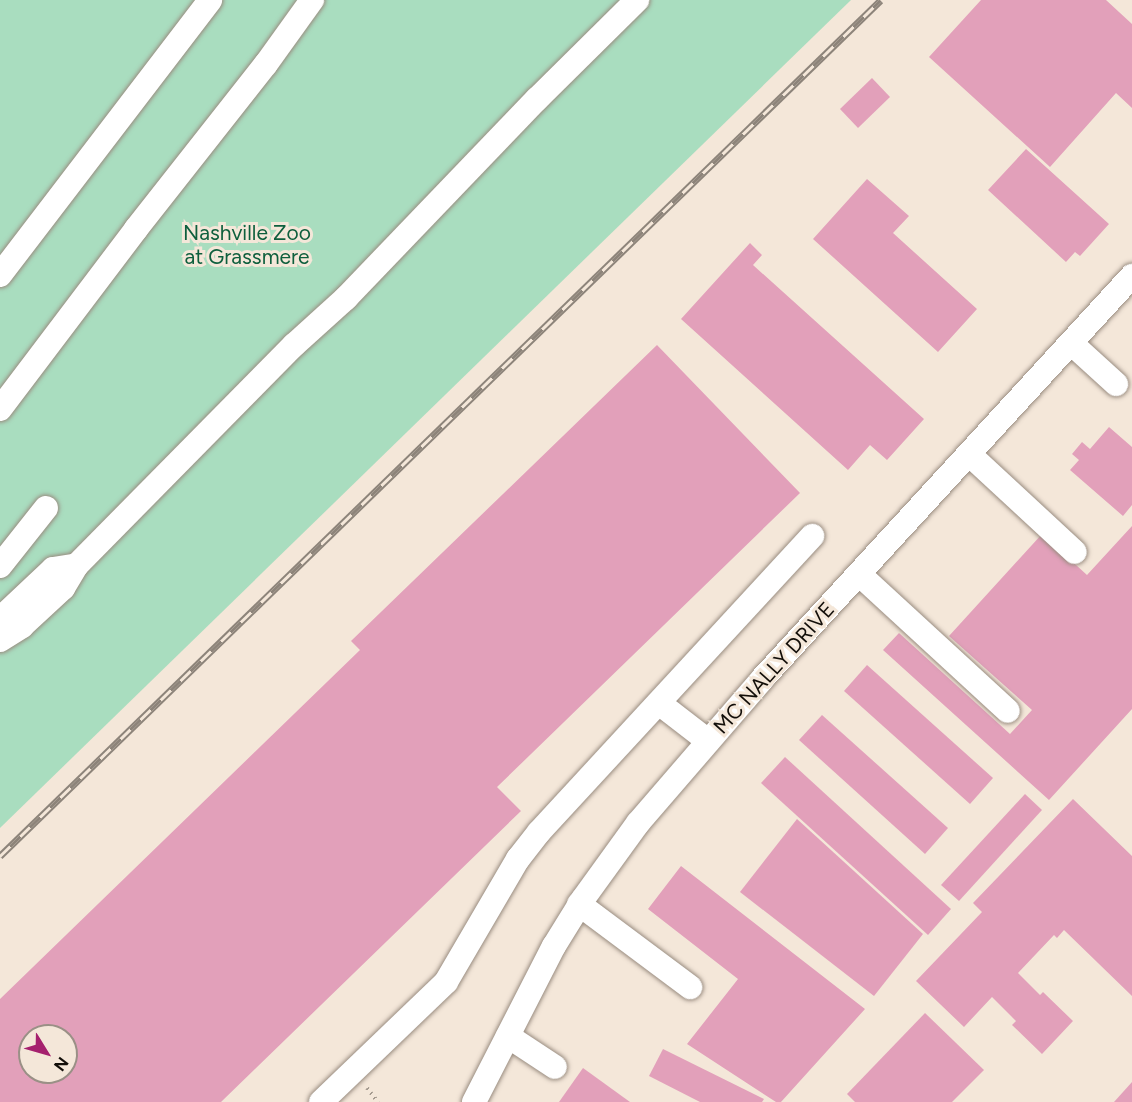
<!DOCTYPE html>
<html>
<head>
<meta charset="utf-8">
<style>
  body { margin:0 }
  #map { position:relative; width:1132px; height:1102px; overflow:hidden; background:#f4e7d9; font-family:Figtree,sans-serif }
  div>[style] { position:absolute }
  .green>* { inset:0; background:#a9ddbf }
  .building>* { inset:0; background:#e2a0ba }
  .path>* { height:4px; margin-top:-2px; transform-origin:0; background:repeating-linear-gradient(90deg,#a49a8f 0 1.5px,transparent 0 6px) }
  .roads { filter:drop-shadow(0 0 2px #998c80) drop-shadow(0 0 2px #998c80) }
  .minor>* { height:24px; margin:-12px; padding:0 12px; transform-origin:12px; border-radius:12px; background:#fff }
  .rail>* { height:7px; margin-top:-3.5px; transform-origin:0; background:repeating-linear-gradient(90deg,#f4e7d9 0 14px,#8d847a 0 28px); box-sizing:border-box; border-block:2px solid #8d847a }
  span { translate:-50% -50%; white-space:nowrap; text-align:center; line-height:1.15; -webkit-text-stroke:6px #f4e7d9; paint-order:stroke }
  .park-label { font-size:21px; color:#0e5f3d }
  .street-label { font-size:21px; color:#120e09 }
  .north { position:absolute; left:18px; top:1024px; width:60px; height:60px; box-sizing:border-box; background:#f4e7d9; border:2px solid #9a9086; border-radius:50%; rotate:127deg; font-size:16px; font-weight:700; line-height:24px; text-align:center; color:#120e09 }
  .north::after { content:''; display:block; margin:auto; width:21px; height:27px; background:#a5216e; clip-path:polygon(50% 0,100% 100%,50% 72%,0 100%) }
</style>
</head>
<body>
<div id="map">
  <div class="green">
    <i style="clip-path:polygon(0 0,851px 0,0 828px)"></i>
  </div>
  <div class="building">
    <i style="clip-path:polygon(981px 0,1106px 0,1132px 24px,1132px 108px,1116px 93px,1050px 167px,929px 57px)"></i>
    <i style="clip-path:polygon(872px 78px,890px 97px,858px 128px,840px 109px)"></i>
    <i style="clip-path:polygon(1026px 149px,1109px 224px,1080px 256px,1075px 252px,1066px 262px,988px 190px)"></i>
    <i style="clip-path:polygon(867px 179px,909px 216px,893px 233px,977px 309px,938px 352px,813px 239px)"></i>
    <i style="clip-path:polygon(750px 243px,762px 255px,753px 265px,924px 419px,887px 460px,870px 445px,848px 470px,681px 319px)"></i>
    <i style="clip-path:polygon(evenodd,657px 345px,800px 493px,497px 787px,521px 811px,221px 1102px,0 1102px,0 999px,360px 650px,351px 641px,657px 345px,30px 1036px,66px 1036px,66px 1072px,30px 1072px,30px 1036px)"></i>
    <i style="clip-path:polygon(1109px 427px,1132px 447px,1132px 505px,1123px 516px,1070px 470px,1079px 460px,1072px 454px,1082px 442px,1090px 449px)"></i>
    <i style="clip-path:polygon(1132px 526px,1132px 709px,1049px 800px,883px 650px,899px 633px,1010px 734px,1032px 710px,949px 636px,1042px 534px,1087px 575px)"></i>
    <i style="clip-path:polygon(867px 665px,993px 778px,970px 804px,844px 691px)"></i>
    <i style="clip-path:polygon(822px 715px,948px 828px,925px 854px,799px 740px)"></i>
    <i style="clip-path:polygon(785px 757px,951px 909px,928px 935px,761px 783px)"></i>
    <i style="clip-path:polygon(1025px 794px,1042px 810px,959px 901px,941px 885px)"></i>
    <i style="clip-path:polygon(1073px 799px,1132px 856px,1132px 996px,1064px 930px,1057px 938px,1054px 935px,1018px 973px,1040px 995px,1043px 992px,1073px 1021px,1042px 1054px,1012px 1025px,1016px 1021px,992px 997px,964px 1027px,916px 981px,982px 912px,973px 903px)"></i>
    <i style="clip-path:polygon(797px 819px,923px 934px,874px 996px,740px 892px)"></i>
    <i style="clip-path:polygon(681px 866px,865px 1009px,781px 1102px,776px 1102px,687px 1044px,738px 979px,648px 909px)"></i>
    <i style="clip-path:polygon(925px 1013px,984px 1070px,952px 1102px,855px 1102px,847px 1094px)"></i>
    <i style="clip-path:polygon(663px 1049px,764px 1099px,762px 1102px,700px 1102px,649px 1076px)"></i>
    <i style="clip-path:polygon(583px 1068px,630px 1102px,559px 1102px)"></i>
    <i style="clip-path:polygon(1132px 1082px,1132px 1102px,1114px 1102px)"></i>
  </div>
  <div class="path">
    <i style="left:367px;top:1088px;width:18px;rotate:52deg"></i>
  </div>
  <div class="roads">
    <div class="minor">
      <i style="left:0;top:275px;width:346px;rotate:-52.6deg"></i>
      <i style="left:1071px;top:343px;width:61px;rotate:42.3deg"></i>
      <i style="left:0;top:409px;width:226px;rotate:-52.9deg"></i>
      <i style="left:136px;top:229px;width:210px;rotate:-51.8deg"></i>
      <i style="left:266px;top:64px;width:79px;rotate:-54.3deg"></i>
      <i style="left:969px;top:454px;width:144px;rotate:42.8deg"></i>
      <i style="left:0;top:566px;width:74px;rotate:-51.6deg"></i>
      <i style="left:859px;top:574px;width:202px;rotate:42.6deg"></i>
      <i style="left:0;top:619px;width:73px;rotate:-43.3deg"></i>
      <i style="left:53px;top:569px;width:24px;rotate:-9deg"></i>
      <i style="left:0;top:640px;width:26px;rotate:-32deg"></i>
      <i style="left:22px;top:626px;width:56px;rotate:-42.8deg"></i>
      <i style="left:63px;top:588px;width:27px;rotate:-59deg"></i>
      <i style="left:77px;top:565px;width:309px;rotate:-45.4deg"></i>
      <i style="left:294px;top:345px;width:70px;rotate:-42.1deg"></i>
      <i style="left:346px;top:298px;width:276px;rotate:-46.2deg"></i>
      <i style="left:537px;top:99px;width:141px;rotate:-44.7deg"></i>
      <i style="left:659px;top:703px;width:62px;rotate:37.8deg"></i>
      <i style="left:579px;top:904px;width:139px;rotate:36.8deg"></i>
      <i style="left:508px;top:1036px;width:56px;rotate:33.4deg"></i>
      <i style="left:321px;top:1102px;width:173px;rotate:-43.8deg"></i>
      <i style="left:446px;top:982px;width:143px;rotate:-59.7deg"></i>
      <i style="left:518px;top:859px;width:34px;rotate:-52deg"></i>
      <i style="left:539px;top:832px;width:403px;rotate:-47.3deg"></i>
      <i style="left:474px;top:1102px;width:175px;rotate:-62.9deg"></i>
      <i style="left:554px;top:946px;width:55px;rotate:-58.3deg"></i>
      <i style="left:583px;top:899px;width:94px;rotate:-54.1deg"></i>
      <i style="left:638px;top:823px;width:191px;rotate:-49.2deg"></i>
      <i style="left:763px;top:678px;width:546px;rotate:-47.45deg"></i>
    </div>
  </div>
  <div class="rail">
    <i style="left:0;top:856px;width:1228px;rotate:-44.18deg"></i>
  </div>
  <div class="park-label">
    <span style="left:247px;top:245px">Nashville Zoo<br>at Grassmere</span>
  </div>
  <div class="street-label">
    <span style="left:774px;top:668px;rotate:-48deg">MC NALLY DRIVE</span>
  </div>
  <div class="north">N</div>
</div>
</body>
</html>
